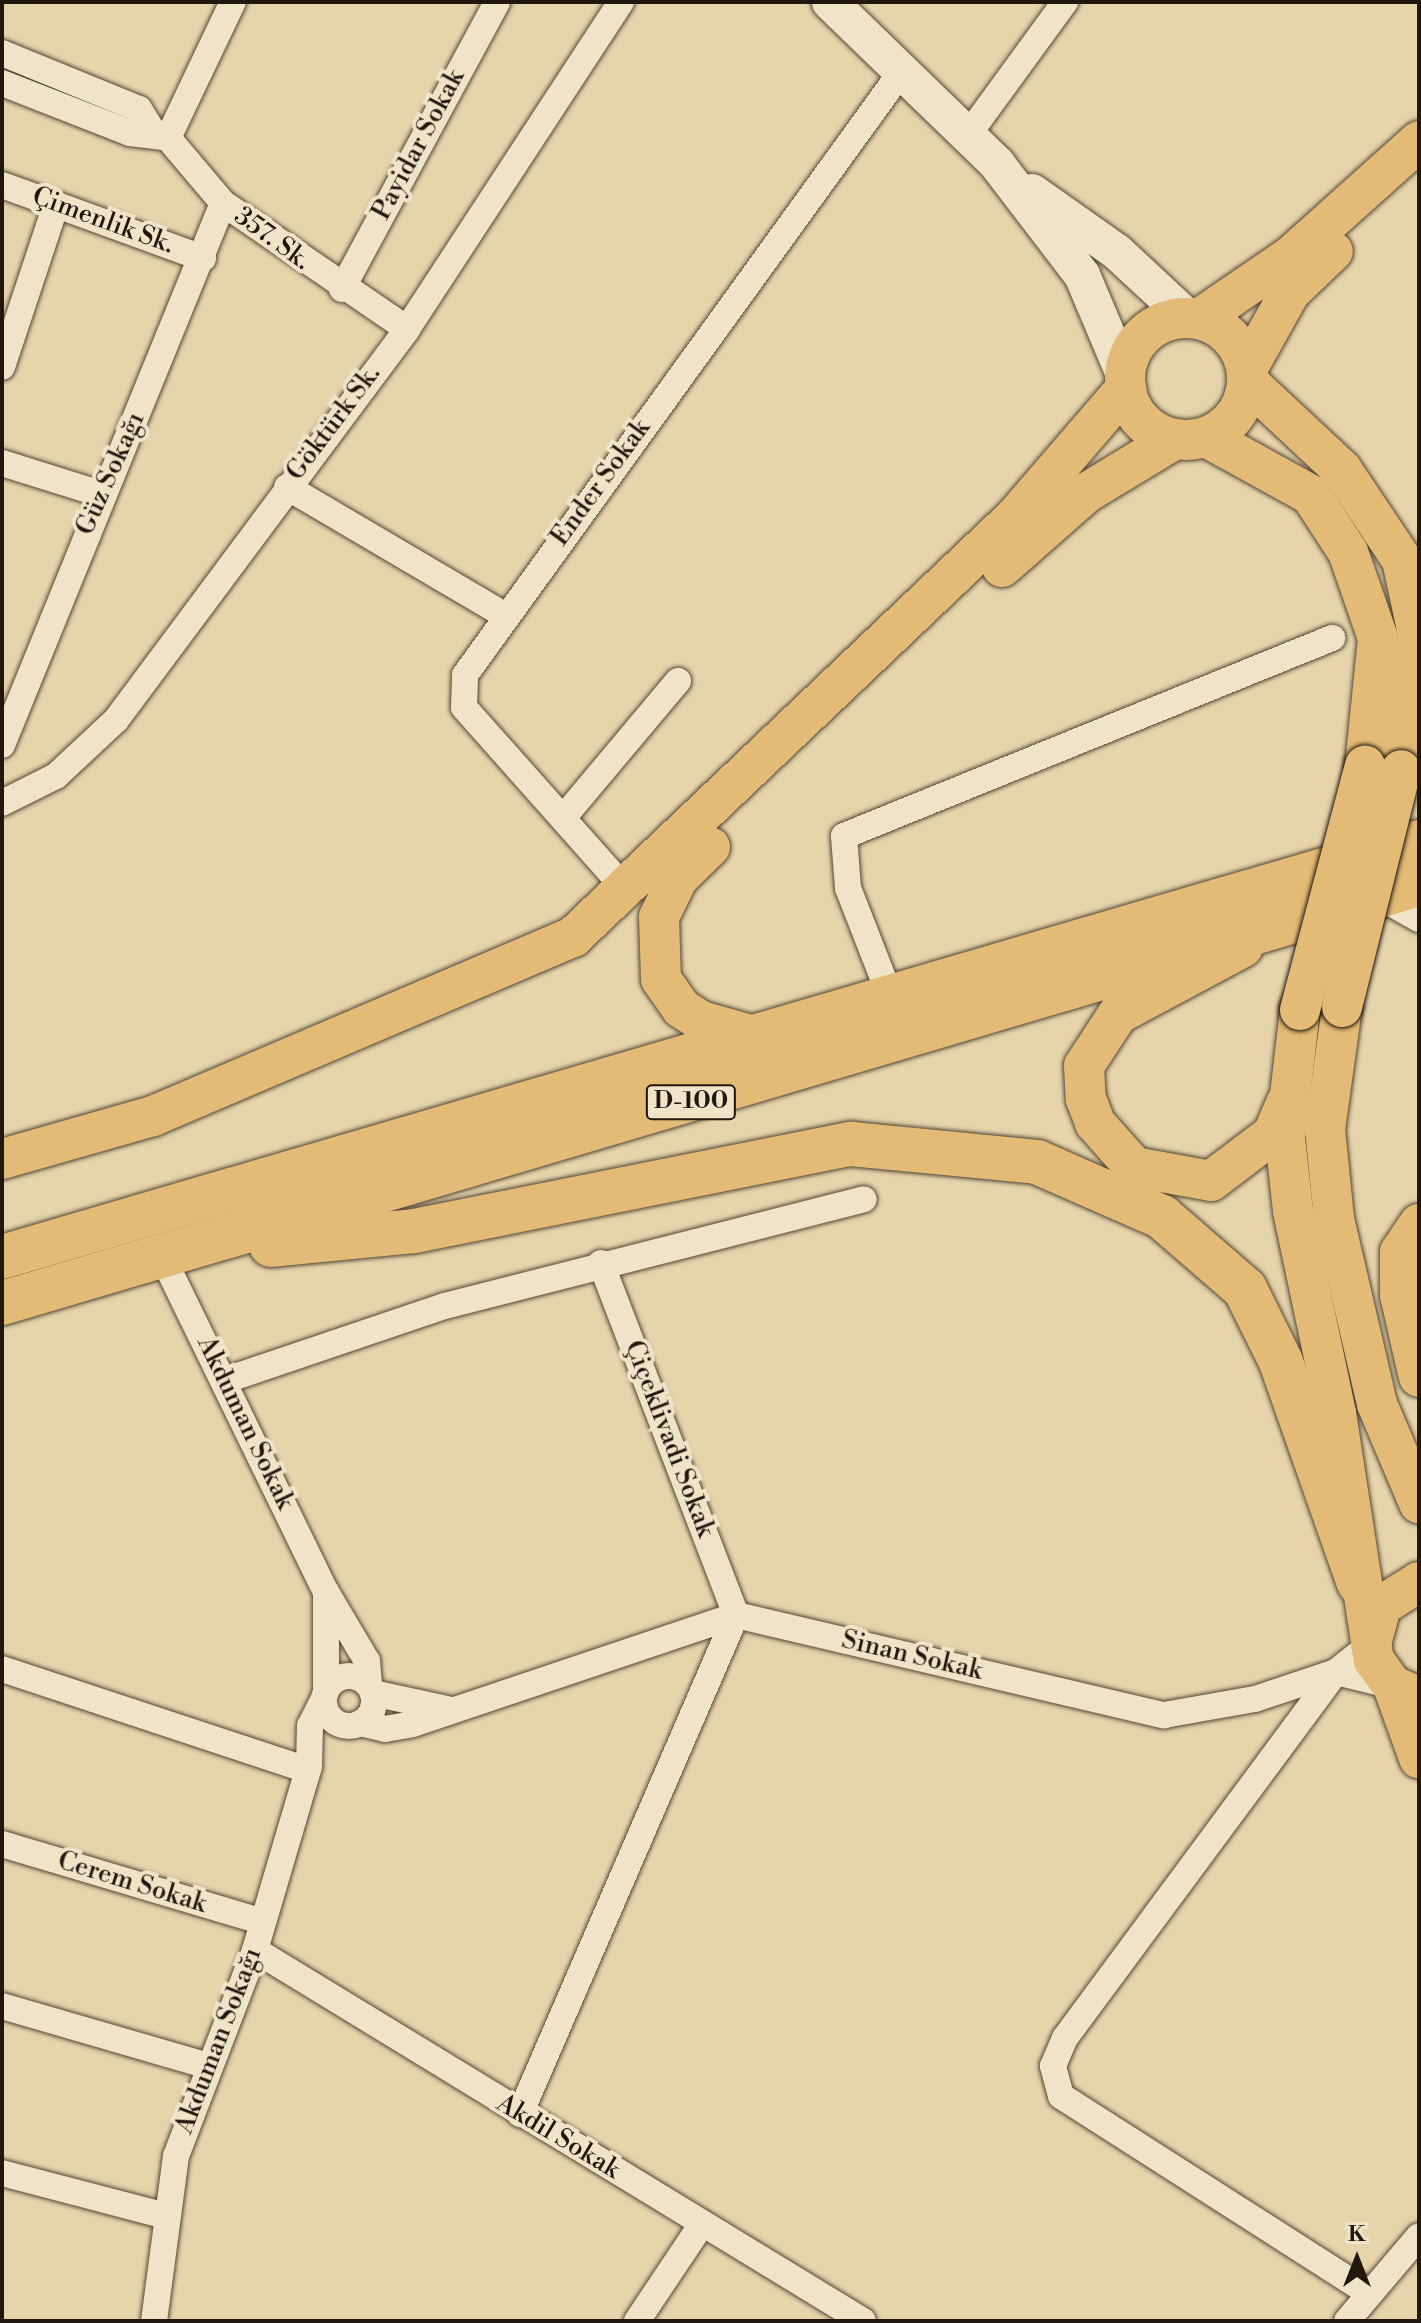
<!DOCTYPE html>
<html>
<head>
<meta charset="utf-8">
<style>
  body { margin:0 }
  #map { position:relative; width:1421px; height:2323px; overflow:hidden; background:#e6d4ab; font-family:"Libre Bodoni",serif }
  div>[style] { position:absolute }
  .roads { filter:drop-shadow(0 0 2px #524636) drop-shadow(0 0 2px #524636) }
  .street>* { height:26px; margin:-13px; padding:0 13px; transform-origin:13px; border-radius:13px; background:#efe3c8 }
  .street>.ring { margin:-13px; padding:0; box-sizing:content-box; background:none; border:26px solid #efe3c8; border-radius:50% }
  .secondary>* { height:36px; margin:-18px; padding:0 18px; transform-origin:18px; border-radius:18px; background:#efe3c8 }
  .primary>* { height:40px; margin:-20px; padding:0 20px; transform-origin:20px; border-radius:20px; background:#e3ba76 }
  .primary>.ring { margin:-20px; padding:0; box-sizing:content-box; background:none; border:40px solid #e3ba76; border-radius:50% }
  .highway>* { height:44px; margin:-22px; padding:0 22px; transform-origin:22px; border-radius:22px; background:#e3ba76 }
  .bridges { filter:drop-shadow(0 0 2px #20170f) drop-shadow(0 0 2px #20170f) }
  .primary-bridge>* { height:40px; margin:-20px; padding:0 20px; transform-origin:20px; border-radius:20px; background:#e3ba76 }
  span { translate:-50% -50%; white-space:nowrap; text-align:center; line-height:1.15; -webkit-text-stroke:8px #efe3c8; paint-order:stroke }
  .shield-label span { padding:2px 6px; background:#efe3c8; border:2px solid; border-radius:6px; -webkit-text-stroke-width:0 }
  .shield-label { font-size:24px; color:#20170f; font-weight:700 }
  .street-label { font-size:26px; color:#20170f }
  .frame { position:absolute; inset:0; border:4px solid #20170f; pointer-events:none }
  .north { position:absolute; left:1317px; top:2219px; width:80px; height:80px; -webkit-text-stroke:6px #efe3c8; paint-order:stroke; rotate:0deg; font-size:22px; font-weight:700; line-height:32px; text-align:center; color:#20170f }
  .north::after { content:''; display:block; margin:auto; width:28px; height:36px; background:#20170f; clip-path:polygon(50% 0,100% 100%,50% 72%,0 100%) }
</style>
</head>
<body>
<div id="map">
  <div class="roads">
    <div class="street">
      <i style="left:2px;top:53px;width:148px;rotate:22.2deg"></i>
      <i style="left:139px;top:109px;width:26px;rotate:58deg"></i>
      <i style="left:2px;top:83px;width:137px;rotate:21.3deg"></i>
      <i style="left:130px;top:133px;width:38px;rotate:7deg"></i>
      <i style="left:168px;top:138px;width:85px;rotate:49.8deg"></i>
      <i style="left:223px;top:203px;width:223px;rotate:34.4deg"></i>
      <i style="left:968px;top:135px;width:165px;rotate:-53.9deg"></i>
      <i style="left:168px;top:138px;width:151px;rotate:-64.5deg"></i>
      <i style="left:2px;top:185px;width:214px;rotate:20deg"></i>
      <i style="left:342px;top:289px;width:326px;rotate:-61.6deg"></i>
      <i style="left:2px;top:367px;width:171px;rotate:-71.6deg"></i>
      <i style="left:2px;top:463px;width:104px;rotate:17.4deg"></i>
      <i style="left:287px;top:487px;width:252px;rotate:30.5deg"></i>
      <i style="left:2px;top:745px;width:585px;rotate:-67.82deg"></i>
      <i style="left:2px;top:803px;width:60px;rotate:-26.6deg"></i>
      <i style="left:56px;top:776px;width:82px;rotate:-43deg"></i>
      <i style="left:116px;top:720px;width:487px;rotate:-53.3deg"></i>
      <i style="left:407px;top:329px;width:391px;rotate:-56.8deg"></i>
      <i style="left:563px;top:818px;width:179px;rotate:-50deg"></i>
      <i style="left:628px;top:892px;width:247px;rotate:-131.6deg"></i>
      <i style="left:464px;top:707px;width:32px;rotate:-88deg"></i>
      <i style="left:465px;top:675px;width:749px;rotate:-54.12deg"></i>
      <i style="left:1378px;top:896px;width:47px;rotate:29.3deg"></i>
      <i style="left:892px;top:1001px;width:121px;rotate:-111.3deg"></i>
      <i style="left:848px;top:888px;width:52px;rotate:-94.4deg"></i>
      <i style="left:844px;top:836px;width:527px;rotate:-22.08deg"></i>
      <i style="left:162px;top:1256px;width:374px;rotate:64deg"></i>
      <i style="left:326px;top:1592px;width:80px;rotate:59.3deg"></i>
      <i style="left:367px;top:1661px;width:25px;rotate:85deg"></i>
      <i style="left:226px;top:1380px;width:231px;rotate:-18.7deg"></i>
      <i style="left:445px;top:1306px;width:432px;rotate:-14.3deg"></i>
      <i style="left:326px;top:1592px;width:99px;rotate:90deg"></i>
      <i style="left:2px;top:1669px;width:322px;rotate:18.3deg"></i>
      <i class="ring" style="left:324px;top:1676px;width:24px;height:24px"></i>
      <i style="left:373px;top:1693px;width:80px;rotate:12.3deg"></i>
      <i style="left:360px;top:1723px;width:26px;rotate:13deg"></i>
      <i style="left:385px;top:1729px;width:28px;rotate:-10deg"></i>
      <i style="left:413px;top:1724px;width:341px;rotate:-18.6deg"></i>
      <i style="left:736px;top:1615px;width:440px;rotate:13.2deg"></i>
      <i style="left:1164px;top:1715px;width:92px;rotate:-10deg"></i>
      <i style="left:1255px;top:1699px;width:85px;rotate:-18.4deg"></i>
      <i style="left:1336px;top:1672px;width:45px;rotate:-38.7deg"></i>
      <i style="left:2px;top:1844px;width:270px;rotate:16.6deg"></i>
      <i style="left:255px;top:1950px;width:712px;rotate:31.39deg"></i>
      <i style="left:2px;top:2006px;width:211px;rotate:16.2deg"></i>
      <i style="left:520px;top:2114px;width:544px;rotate:-66.59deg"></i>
      <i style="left:736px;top:1615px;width:377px;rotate:-111deg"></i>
      <i style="left:2px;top:2173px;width:170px;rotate:14.7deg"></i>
      <i style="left:1366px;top:2291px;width:362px;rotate:-147.4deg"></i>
      <i style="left:1061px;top:2096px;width:31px;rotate:-105deg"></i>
      <i style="left:1053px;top:2066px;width:30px;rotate:-67deg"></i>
      <i style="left:1065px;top:2038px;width:455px;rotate:-53.5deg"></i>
      <i style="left:1336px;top:1672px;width:59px;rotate:13.8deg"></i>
      <i style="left:154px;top:2321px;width:166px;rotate:-82.4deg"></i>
      <i style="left:176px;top:2156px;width:221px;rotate:-69deg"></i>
      <i style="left:255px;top:1950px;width:192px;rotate:-73.6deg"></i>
      <i style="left:309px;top:1766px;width:40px;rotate:-88.6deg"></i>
      <i style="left:310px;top:1726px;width:30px;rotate:-63deg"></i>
      <i style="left:637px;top:2321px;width:117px;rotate:-56.2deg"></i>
      <i style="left:1347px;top:2321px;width:111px;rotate:-49.7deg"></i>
    </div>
    <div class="secondary">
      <i style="left:830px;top:2px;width:233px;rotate:44.1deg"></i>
      <i style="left:997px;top:164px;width:140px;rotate:52.6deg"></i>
      <i style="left:1082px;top:275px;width:111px;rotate:67.1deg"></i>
      <i style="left:1032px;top:192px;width:104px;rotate:35.2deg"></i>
      <i style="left:1117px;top:252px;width:96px;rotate:42.9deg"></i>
    </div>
    <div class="primary">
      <i class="ring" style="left:1125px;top:318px;width:82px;height:82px"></i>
      <i style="left:1199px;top:319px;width:112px;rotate:-34.4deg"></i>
      <i style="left:1291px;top:256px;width:172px;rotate:-41.9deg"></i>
      <i style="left:1247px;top:369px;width:88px;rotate:-60.8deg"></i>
      <i style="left:1290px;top:292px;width:59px;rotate:-43.6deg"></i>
      <i style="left:1248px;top:382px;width:129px;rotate:43.1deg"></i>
      <i style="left:1342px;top:470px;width:108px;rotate:56.3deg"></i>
      <i style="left:1402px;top:560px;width:76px;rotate:77.8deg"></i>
      <i style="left:1418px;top:634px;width:137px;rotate:97.1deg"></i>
      <i style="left:1206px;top:437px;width:120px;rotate:28.9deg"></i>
      <i style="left:1311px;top:495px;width:68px;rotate:57deg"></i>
      <i style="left:1348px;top:552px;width:91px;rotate:70.8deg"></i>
      <i style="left:1378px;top:638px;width:129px;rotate:95.8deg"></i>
      <i style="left:1002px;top:567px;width:112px;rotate:-41.4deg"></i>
      <i style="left:1086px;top:493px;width:104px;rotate:-31.2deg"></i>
      <i style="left:710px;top:847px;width:45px;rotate:135.9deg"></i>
      <i style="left:678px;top:878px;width:43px;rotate:116deg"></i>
      <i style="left:659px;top:917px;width:62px;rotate:88.2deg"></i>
      <i style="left:661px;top:979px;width:35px;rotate:55deg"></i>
      <i style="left:681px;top:1008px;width:24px;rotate:33deg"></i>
      <i style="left:701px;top:1021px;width:66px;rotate:15.9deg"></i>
      <i style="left:1243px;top:947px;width:142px;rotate:151.8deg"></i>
      <i style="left:1118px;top:1014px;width:62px;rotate:123.2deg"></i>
      <i style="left:1084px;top:1066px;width:33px;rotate:87deg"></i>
      <i style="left:1086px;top:1099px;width:26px;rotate:69deg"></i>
      <i style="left:1095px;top:1123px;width:59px;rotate:48.4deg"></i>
      <i style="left:1134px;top:1167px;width:78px;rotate:10.3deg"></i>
      <i style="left:1211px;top:1181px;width:78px;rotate:-37.2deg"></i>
      <i style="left:1273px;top:1134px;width:33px;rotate:-67deg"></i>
      <i style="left:1342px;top:1007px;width:123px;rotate:97.9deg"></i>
      <i style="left:1325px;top:1129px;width:90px;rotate:84.3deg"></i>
      <i style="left:1334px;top:1219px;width:190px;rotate:76.9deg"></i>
      <i style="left:1377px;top:1404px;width:108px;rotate:67deg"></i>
      <i style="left:1300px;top:1010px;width:129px;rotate:96.7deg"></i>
      <i style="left:1285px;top:1138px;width:73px;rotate:83.7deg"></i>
      <i style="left:1293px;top:1211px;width:207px;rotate:78deg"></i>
      <i style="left:1336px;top:1413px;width:250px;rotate:81.3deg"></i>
      <i style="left:1374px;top:1660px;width:32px;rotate:54deg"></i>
      <i style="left:1393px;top:1686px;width:28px;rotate:23deg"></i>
      <i style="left:2px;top:1159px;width:157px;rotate:-15.9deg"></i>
      <i style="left:153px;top:1116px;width:457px;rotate:-23.1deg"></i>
      <i style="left:573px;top:937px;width:611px;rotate:-43.54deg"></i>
      <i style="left:1016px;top:516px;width:169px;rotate:-49.3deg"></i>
      <i style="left:1419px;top:1224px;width:34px;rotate:124deg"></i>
      <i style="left:1400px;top:1252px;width:43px;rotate:90deg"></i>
      <i style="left:1400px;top:1295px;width:84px;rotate:77deg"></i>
      <i style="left:1371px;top:1644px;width:39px;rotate:-75deg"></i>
      <i style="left:1381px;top:1606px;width:45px;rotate:-32.3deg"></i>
      <i style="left:1393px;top:1686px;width:77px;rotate:70.1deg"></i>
    </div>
    <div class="highway">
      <i style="left:271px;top:1245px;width:144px;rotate:-5.6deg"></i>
      <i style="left:414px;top:1231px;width:446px;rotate:-11.3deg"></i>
      <i style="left:851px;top:1144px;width:187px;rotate:5.5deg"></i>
      <i style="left:1037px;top:1162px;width:137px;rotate:23.7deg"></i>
      <i style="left:1162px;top:1217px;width:110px;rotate:40.9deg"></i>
      <i style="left:1245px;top:1289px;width:81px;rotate:63.7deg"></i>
      <i style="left:1281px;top:1362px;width:234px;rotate:70.6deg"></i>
      <i style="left:2px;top:1257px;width:1477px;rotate:-16.32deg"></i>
      <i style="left:2px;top:1303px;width:1478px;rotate:-16.47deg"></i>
    </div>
  </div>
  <div class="bridges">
    <div class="primary-bridge">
      <i style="left:1342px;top:1007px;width:244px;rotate:-76deg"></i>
      <i style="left:1300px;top:1010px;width:253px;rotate:-75.1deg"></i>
    </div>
  </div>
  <div class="shield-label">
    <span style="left:691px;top:1102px">D-100</span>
  </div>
  <div class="street-label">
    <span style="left:419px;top:145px;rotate:-62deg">Payidar Sokak</span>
    <span style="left:103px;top:221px;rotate:20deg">Çimenlik Sk.</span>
    <span style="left:272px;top:239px;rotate:36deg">357. Sk.</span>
    <span style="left:334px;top:423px;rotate:-53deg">Göktürk Sk.</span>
    <span style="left:111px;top:474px;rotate:-66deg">Güz Sokağı</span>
    <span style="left:601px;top:483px;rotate:-54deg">Ender Sokak</span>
    <span style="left:245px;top:1423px;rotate:64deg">Akduman Sokak</span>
    <span style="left:669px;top:1439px;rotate:69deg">Çiçeklivadi Sokak</span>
    <span style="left:912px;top:1656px;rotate:13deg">Sinan Sokak</span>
    <span style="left:132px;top:1883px;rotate:17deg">Cerem Sokak</span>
    <span style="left:219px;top:2041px;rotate:-69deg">Akduman Sokağı</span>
    <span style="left:558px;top:2137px;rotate:31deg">Akdil Sokak</span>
  </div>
  <div class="frame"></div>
  <div class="north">K</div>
</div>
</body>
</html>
